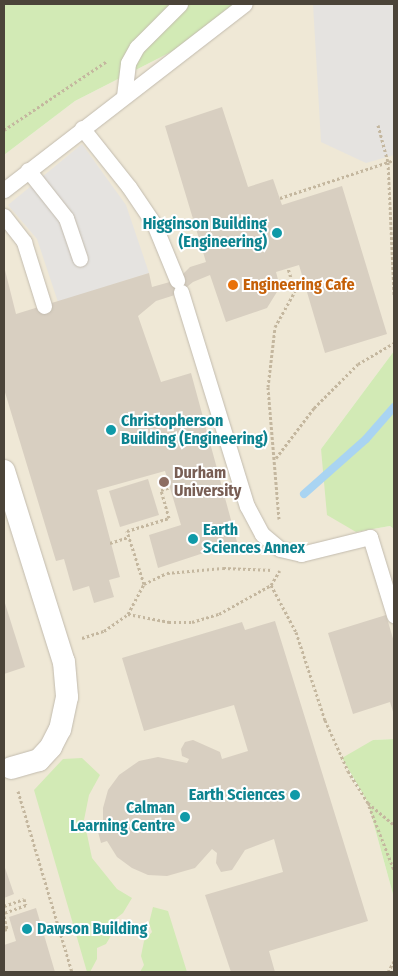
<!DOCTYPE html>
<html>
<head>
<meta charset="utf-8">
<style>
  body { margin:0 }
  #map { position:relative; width:398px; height:976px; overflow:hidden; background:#f6f3ec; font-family:"Fira Sans Condensed",sans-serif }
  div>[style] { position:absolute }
  .education>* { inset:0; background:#efe8d6 }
  .green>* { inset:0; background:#d2eab5 }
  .parking>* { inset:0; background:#e5e3e0 }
  .stream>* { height:8px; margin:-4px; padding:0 4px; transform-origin:4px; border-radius:4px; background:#a9d4f2 }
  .building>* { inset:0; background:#d8cfc1 }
  .path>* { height:3px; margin-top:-1.5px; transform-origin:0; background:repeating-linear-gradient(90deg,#c4b79f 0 2.5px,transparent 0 5px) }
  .roads { filter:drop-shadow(0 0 1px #c2bbae) drop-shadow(0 0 1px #c2bbae) }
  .service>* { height:15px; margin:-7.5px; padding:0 7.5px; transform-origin:7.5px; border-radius:7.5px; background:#fff }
  .pedestrian>* { height:22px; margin:-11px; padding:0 11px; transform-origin:11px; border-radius:11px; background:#fff }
  .dots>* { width:14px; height:14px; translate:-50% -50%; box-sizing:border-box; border:2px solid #fff; border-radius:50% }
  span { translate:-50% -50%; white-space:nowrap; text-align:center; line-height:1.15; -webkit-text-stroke:4px #fff; paint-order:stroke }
  .culture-label { font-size:16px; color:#0d838f; font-weight:700 }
  .right { translate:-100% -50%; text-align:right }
  .left { translate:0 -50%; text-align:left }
  .food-label { font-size:16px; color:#c56008; font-weight:700 }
  .education-label { font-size:16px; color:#785e54; font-weight:700 }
  .frame { position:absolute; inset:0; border:5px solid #4b4439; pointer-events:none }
</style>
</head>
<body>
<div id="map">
  <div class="education">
    <i style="clip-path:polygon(245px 4px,394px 4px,394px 351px,321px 449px,356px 532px,390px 526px,394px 529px,394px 739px,373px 740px,348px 771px,368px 803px,394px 898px,394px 972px,4px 972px,4px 155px,75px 101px,212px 31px)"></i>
  </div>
  <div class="green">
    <i style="clip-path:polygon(4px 4px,245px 4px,212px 31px,75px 101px,4px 155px)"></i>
    <i style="clip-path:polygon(394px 351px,394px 529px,390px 526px,356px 532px,327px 515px,321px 449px)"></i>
    <i style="clip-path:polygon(394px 739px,394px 898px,368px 803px,342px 758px,373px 740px)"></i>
    <i style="clip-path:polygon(82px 758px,100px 775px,89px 795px,84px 820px,92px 858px,117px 889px,132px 898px,123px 913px,114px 920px,115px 929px,106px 944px,97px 948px,97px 959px,90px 972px,87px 972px,34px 790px,63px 759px)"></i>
    <i style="clip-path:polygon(153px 907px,168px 911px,187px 972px,140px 972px,144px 965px,141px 956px,144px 941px,152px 932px,149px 923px)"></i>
  </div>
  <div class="parking">
    <i style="clip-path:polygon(313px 4px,394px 4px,394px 155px,366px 163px,321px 142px)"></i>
    <i style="clip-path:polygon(82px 144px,126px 205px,149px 273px,58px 302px,37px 239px,8px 205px)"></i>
  </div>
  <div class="stream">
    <i style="left:304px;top:494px;width:83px;rotate:-41.6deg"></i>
    <i style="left:366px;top:439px;width:43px;rotate:-48.8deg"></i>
  </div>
  <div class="building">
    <i style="clip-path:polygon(222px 107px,248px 187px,273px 179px,282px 205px,342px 186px,387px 334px,325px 353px,299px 265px,276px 272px,280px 287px,267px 308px,226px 322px,210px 275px,193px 282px,178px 294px,156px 301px,138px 316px,161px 382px,191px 373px,237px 542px,158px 568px,149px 535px,181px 525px,165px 471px,97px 490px,120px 577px,109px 580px,114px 597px,94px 603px,89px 586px,73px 591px,64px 559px,56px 561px,4px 389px,4px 266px,16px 314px,149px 273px,152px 287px,177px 280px,190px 267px,206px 262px,165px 126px)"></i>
    <i style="clip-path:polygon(148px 479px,159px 515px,120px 527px,109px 491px)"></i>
    <i style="clip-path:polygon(4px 600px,25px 667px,4px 674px)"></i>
    <i style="clip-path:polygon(386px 615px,394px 642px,394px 715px,390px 702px,353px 714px,328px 633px)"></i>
    <i style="clip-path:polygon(275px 621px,368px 921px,269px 951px,275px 972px,231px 972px,205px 895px,283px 872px,274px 839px,245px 850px,232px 870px,221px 872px,216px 863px,217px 853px,212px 849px,195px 868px,167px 876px,148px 875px,132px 868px,117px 857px,107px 841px,101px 843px,97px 828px,103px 826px,103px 808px,108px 790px,119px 775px,139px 761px,158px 757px,187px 763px,189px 759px,182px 756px,181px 749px,185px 742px,193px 740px,220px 752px,222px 759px,248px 751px,234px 705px,144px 731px,122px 658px,242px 622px,245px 630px)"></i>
    <i style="clip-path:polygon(4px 865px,14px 894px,4px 898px)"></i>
    <i style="clip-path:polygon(36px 908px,55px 972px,4px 972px,4px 945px,16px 941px,9px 917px)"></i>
  </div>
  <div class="path">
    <i style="left:378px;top:125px;width:38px;rotate:75deg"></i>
    <i style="left:388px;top:162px;width:134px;rotate:87.4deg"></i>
    <i style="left:4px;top:130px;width:124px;rotate:-33.8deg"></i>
    <i style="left:280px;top:198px;width:120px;rotate:-18.4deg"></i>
    <i style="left:276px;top:458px;width:63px;rotate:-52.8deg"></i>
    <i style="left:314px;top:408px;width:62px;rotate:-45deg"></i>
    <i style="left:358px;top:364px;width:42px;rotate:-30.3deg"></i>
    <i style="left:279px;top:519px;width:132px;rotate:-94.8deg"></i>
    <i style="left:268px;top:387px;width:60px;rotate:-83.3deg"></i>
    <i style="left:275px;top:327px;width:41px;rotate:-60.9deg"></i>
    <i style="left:295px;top:291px;width:24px;rotate:-107deg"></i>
    <i style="left:110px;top:543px;width:20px;rotate:-18deg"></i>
    <i style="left:144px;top:584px;width:25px;rotate:-26deg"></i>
    <i style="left:167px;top:573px;width:56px;rotate:-5.1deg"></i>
    <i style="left:223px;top:568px;width:50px;rotate:2.3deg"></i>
    <i style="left:271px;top:585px;width:53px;rotate:62deg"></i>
    <i style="left:296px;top:632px;width:93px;rotate:71.8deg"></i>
    <i style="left:325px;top:720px;width:56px;rotate:65.7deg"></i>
    <i style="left:348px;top:771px;width:38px;rotate:58deg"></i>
    <i style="left:368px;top:803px;width:34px;rotate:40deg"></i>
    <i style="left:128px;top:614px;width:42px;rotate:11deg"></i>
    <i style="left:169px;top:622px;width:23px"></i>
    <i style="left:192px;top:622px;width:28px;rotate:-17deg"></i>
    <i style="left:219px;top:614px;width:60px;rotate:-29.1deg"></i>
    <i style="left:271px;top:585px;width:17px;rotate:-59deg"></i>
    <i style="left:82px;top:638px;width:23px;rotate:-18deg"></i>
    <i style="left:104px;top:631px;width:29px;rotate:-35deg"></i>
    <i style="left:128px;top:614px;width:34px;rotate:-62deg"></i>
    <i style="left:144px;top:584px;width:56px;rotate:-107.8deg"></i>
    <i style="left:127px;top:531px;width:44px;rotate:-17.2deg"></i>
    <i style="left:169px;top:518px;width:29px;rotate:-106deg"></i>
    <i style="left:161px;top:490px;width:9px;rotate:-18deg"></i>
    <i style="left:18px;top:791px;width:189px;rotate:73.4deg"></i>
    <i style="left:369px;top:806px;width:69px;rotate:68.7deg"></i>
    <i style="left:4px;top:906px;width:21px;rotate:-19deg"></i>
    <i style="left:24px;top:899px;width:6px;rotate:72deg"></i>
    <i style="left:26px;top:905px;width:23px;rotate:160deg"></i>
    <i style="left:4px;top:916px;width:13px;rotate:77deg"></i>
    <i style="left:7px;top:929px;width:3px;rotate:162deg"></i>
    <i style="left:388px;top:972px;width:13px;rotate:-61deg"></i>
  </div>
  <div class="roads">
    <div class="service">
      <i style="left:124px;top:96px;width:33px;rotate:-83deg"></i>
      <i style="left:128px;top:63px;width:18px;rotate:-61deg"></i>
      <i style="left:137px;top:47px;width:61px;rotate:-45deg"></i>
      <i style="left:82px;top:128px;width:75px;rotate:51.5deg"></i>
      <i style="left:129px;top:187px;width:45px;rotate:56deg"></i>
      <i style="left:154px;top:224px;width:61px;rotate:67.7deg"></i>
      <i style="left:28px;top:170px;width:61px;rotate:51.6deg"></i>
      <i style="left:66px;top:218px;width:43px;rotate:71.1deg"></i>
      <i style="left:4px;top:190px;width:304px;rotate:-37.7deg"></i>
      <i style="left:4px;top:216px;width:33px;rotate:52deg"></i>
      <i style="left:24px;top:242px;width:67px;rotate:72.6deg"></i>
      <i style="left:181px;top:292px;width:224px;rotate:72.9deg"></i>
      <i style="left:247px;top:506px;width:32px;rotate:62deg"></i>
      <i style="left:262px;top:534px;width:23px;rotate:40deg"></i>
      <i style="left:280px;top:549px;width:22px;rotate:13deg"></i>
      <i style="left:301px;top:554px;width:71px;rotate:-13.8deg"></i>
      <i style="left:370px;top:537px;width:82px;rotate:72.9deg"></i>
    </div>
    <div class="pedestrian">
      <i style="left:4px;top:471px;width:200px;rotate:72.6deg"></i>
      <i style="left:64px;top:662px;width:35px;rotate:85deg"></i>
      <i style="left:67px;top:697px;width:33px;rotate:102deg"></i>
      <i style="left:60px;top:729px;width:20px;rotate:117deg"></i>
      <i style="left:51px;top:747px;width:18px;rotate:133deg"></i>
      <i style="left:39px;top:760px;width:29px;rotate:164deg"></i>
    </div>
  </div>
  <div class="dots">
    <i style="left:277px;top:233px;background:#0f9aa8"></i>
    <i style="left:233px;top:285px;background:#e8710a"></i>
    <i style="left:111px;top:430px;background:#0f9aa8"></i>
    <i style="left:164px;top:482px;background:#8d6e63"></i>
    <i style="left:193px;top:539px;background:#0f9aa8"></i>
    <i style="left:295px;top:795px;background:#0f9aa8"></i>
    <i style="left:185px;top:817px;background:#0f9aa8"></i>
    <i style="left:27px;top:929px;background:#0f9aa8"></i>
  </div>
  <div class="culture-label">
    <span class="right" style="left:267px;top:233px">Higginson Building<br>(Engineering)</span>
    <span class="left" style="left:121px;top:430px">Christopherson<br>Building (Engineering)</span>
    <span class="left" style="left:203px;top:539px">Earth<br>Sciences Annex</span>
    <span class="right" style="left:285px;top:795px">Earth Sciences</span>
    <span class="right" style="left:175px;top:817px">Calman<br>Learning Centre</span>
    <span class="left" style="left:37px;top:929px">Dawson Building</span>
  </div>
  <div class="food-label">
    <span class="left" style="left:243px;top:285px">Engineering Cafe</span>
  </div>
  <div class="education-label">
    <span class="left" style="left:174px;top:482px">Durham<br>University</span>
  </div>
  <div class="frame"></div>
</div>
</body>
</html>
